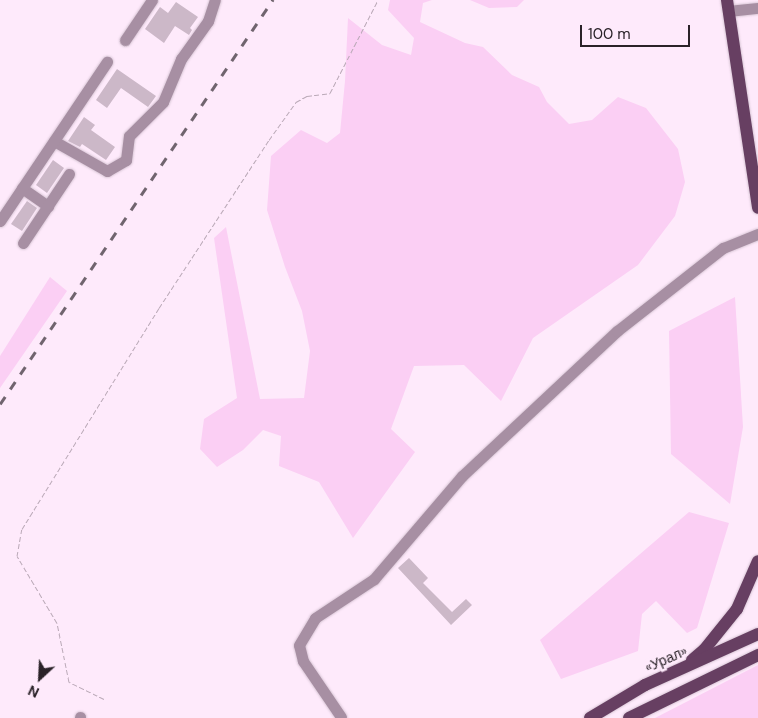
<!DOCTYPE html>
<html>
<head>
<meta charset="utf-8">
<style>
  body { margin:0 }
  #map { position:relative; width:758px; height:718px; overflow:hidden; background:#feeafb; font-family:"DM Sans",sans-serif }
  div>[style] { position:absolute }
  .green>* { inset:0; background:#fbcff4 }
  .building>* { inset:0; background:#ccb8c8 }
  .path>* { height:1px; margin-top:-0.5px; transform-origin:0; background:repeating-linear-gradient(90deg,#baa9b7 0 5px,transparent 0 7.5px) }
  .roads { filter:drop-shadow(0 0 1px #d8c6d5) drop-shadow(0 0 1px #d8c6d5) }
  .minor>* { height:11px; margin:-5.5px; padding:0 5.5px; transform-origin:5.5px; border-radius:5.5px; background:#a78fa3 }
  .major>* { height:12px; margin:-6px; padding:0 6px; transform-origin:6px; border-radius:6px; background:#673f62 }
  .rail>* { height:2.5px; margin-top:-1.25px; transform-origin:0; background:repeating-linear-gradient(90deg,#70646e 0 9px,transparent 0 18px) }
  span { translate:-50% -50%; white-space:nowrap; text-align:center; line-height:1.15; -webkit-text-stroke:5px #feeafb; paint-order:stroke }
  .street-label { font-size:14px; color:#2a2228 }
  .north { position:absolute; left:15px; top:653px; width:50px; height:50px; -webkit-text-stroke:4px #feeafb; paint-order:stroke; rotate:205deg; font-size:14px; font-weight:700; line-height:20px; text-align:center; color:#2a2228 }
  .north::after { content:''; display:block; margin:auto; width:18px; height:22px; background:#2a2228; clip-path:polygon(50% 0,100% 100%,50% 72%,0 100%) }
  .scale { position:absolute; left:580px; top:25px; width:110px; height:22px; box-sizing:border-box; border:2px solid #2a2228; border-top:0; padding-left:6px; font-size:15px; line-height:18px; white-space:nowrap; color:#2a2228; -webkit-text-stroke:4px #feeafb; paint-order:stroke }
</style>
</head>
<body>
<div id="map">
  <div class="green">
    <i style="clip-path:polygon(390px 0,432px 0,423px 3px,420px 22px,465px 43px,483px 47px,512px 75px,539px 87px,547px 102px,569px 124px,592px 120px,618px 97px,646px 108px,678px 149px,685px 182px,675px 216px,638px 265px,533px 338px,501px 401px,464px 365px,414px 366px,391px 429px,415px 452px,353px 538px,319px 482px,279px 466px,281px 436px,263px 430px,243px 450px,217px 467px,200px 449px,204px 419px,237px 398px,214px 238px,226px 227px,260px 399px,304px 398px,310px 351px,302px 311px,285px 267px,267px 210px,271px 156px,301px 130px,327px 143px,340px 133px,345px 81px,348px 18px,382px 45px,411px 55px,414px 38px,388px 10px)"></i>
    <i style="clip-path:polygon(470px 0,524px 0,517px 7px,489px 8px)"></i>
    <i style="clip-path:polygon(50px 277px,67px 291px,0 388px,0 356px)"></i>
    <i style="clip-path:polygon(735px 297px,743px 427px,730px 504px,671px 454px,669px 331px)"></i>
    <i style="clip-path:polygon(689px 512px,729px 523px,697px 628px,687px 633px,656px 601px,642px 614px,638px 651px,561px 679px,540px 640px)"></i>
    <i style="clip-path:polygon(758px 665px,758px 718px,655px 718px)"></i>
  </div>
  <div class="building">
    <i style="clip-path:polygon(176px 2px,198px 17px,190px 28px,192px 30px,189px 35px,175px 26px,164px 43px,145px 29px,160px 7px,168px 13px)"></i>
    <i style="clip-path:polygon(117px 69px,156px 96px,148px 107px,121px 88px,107px 108px,96px 100px)"></i>
    <i style="clip-path:polygon(84px 117px,95px 125px,91px 130px,115px 147px,106px 160px,82px 144px,80px 147px,68px 141px)"></i>
    <i style="clip-path:polygon(53px 160px,64px 168px,47px 193px,36px 185px)"></i>
    <i style="clip-path:polygon(27px 201px,37px 208px,22px 231px,11px 224px)"></i>
    <i style="clip-path:polygon(409px 558px,428px 578px,423px 583px,452px 612px,466px 599px,472px 605px,451px 625px,398px 568px)"></i>
  </div>
  <div class="path">
    <i style="left:104px;top:699px;width:39px;rotate:-154deg"></i>
    <i style="left:69px;top:682px;width:60px;rotate:-101.5deg"></i>
    <i style="left:57px;top:623px;width:78px;rotate:-120.8deg"></i>
    <i style="left:17px;top:556px;width:27px;rotate:-80deg"></i>
    <i style="left:22px;top:529px;width:260px;rotate:-58.2deg"></i>
    <i style="left:159px;top:308px;width:201px;rotate:-56.8deg"></i>
    <i style="left:269px;top:140px;width:47px;rotate:-54.6deg"></i>
    <i style="left:296px;top:102px;width:13px;rotate:-29deg"></i>
    <i style="left:307px;top:96px;width:23px;rotate:-7deg"></i>
    <i style="left:330px;top:93px;width:105px;rotate:-62.7deg"></i>
  </div>
  <div class="roads">
    <div class="minor">
      <i style="left:728px;top:11px;width:30px;rotate:-6deg"></i>
      <i style="left:125px;top:40px;width:48px;rotate:-56deg"></i>
      <i style="left:54px;top:141px;width:61px;rotate:29.5deg"></i>
      <i style="left:107px;top:171px;width:22px;rotate:-30deg"></i>
      <i style="left:126px;top:160px;width:24px;rotate:-83deg"></i>
      <i style="left:129px;top:136px;width:48px;rotate:-45deg"></i>
      <i style="left:163px;top:102px;width:47px;rotate:-67.3deg"></i>
      <i style="left:181px;top:59px;width:47px;rotate:-54.6deg"></i>
      <i style="left:208px;top:21px;width:22px;rotate:-72deg"></i>
      <i style="left:22px;top:188px;width:32px;rotate:35deg"></i>
      <i style="left:0;top:221px;width:192px;rotate:-56.1deg"></i>
      <i style="left:23px;top:243px;width:83px;rotate:-56.3deg"></i>
      <i style="left:341px;top:717px;width:68px;rotate:-124.2deg"></i>
      <i style="left:303px;top:661px;width:16px;rotate:-104deg"></i>
      <i style="left:299px;top:645px;width:31px;rotate:-59deg"></i>
      <i style="left:315px;top:618px;width:71px;rotate:-33.5deg"></i>
      <i style="left:374px;top:579px;width:135px;rotate:-49.5deg"></i>
      <i style="left:462px;top:476px;width:212px;rotate:-43.1deg"></i>
      <i style="left:617px;top:331px;width:135px;rotate:-38.1deg"></i>
      <i style="left:723px;top:248px;width:38px;rotate:-22deg"></i>
      <i style="left:80px;top:718px;width:1px;rotate:-90deg"></i>
    </div>
    <div class="major">
      <i style="left:727px;top:0;width:210px;rotate:81.5deg"></i>
      <i style="left:692px;top:660px;width:16px;rotate:-40deg"></i>
      <i style="left:704px;top:650px;width:53px;rotate:-51.2deg"></i>
      <i style="left:737px;top:609px;width:52px;rotate:-66.4deg"></i>
      <i style="left:590px;top:718px;width:64px;rotate:-31deg"></i>
      <i style="left:645px;top:685px;width:124px;rotate:-24.3deg"></i>
      <i style="left:629px;top:718px;width:144px;rotate:-26deg"></i>
    </div>
  </div>
  <div class="rail">
    <i style="left:0;top:404px;width:488px;rotate:-56deg"></i>
  </div>
  <div class="street-label">
    <span style="left:666px;top:659px;rotate:-24deg">«Урал»</span>
  </div>
  <div class="north">N</div>
  <div class="scale">100 m</div>
</div>
</body>
</html>
